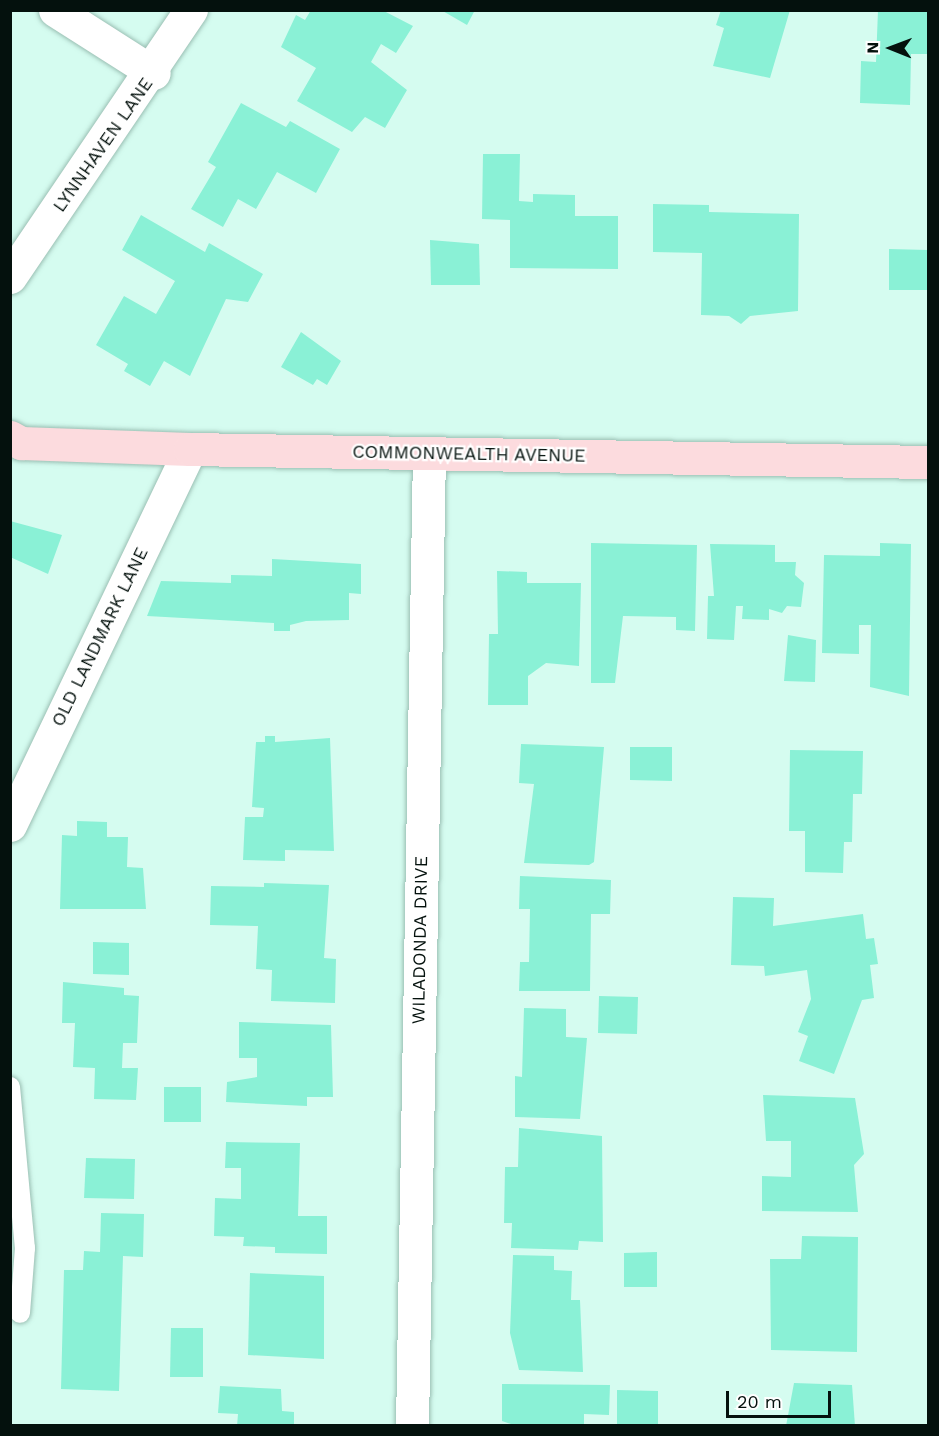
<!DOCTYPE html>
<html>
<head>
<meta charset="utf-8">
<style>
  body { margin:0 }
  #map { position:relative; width:939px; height:1436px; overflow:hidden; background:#d5fcf0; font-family:"Work Sans",sans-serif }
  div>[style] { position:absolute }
  .building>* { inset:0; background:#8af1d6 }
  .roads { filter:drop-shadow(0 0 2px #9abfb3) drop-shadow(0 0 2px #9abfb3) }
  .lane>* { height:20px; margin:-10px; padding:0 10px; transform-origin:10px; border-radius:10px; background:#fff }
  .street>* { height:33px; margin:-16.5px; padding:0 16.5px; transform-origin:16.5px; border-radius:16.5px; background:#fff }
  .secondary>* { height:33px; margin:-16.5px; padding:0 16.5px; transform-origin:16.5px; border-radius:16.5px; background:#fcdbde }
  span { translate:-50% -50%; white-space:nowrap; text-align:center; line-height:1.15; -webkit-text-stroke:4.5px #fff; paint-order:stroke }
  .street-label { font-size:18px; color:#04110d }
  .frame { position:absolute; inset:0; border:12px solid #04110d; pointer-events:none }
  .north { position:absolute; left:861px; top:18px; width:60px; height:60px; -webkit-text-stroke:4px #fff; paint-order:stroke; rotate:271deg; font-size:16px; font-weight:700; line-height:24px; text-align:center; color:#04110d }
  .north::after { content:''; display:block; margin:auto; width:21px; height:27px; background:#04110d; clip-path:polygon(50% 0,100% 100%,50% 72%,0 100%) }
  .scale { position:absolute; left:726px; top:1391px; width:105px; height:27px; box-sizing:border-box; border:3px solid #04110d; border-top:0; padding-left:8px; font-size:18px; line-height:21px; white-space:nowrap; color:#04110d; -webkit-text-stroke:4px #fff; paint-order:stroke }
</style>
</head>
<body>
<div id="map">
  <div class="building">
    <i style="clip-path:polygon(311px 10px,382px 10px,413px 26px,396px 53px,381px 44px,371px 62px,407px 90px,385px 128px,365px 117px,352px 132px,297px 101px,316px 68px,281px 47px,296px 15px,305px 20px)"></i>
    <i style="clip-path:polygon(441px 10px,475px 10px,467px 25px)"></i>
    <i style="clip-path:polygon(721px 10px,790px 10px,770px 78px,713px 66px,724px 28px,716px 25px)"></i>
    <i style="clip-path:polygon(878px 10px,928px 10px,927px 54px,911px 54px,910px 105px,860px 103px,861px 61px,876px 62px)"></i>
    <i style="clip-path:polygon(241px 103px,286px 127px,290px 121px,340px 149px,316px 193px,277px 172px,256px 209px,238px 199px,223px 227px,191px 209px,216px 167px,208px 162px)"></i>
    <i style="clip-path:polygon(483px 154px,520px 154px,519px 201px,533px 202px,533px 194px,575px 195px,575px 216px,618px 216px,618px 269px,510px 268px,510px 220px,482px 219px)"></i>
    <i style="clip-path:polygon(653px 204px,709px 205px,709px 212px,799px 214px,798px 311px,750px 316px,741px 324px,729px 316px,701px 315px,702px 253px,653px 252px)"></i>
    <i style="clip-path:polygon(141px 215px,205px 252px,209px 243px,263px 274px,248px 302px,226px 299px,190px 376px,164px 361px,150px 386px,124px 371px,128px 364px,96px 345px,124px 296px,156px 314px,175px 281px,122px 250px)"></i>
    <i style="clip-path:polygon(430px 240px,479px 244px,480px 285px,431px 285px)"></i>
    <i style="clip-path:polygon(889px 249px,928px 250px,928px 290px,889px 290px)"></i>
    <i style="clip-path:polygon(301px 332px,341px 361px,327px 385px,317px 379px,313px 385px,281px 367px)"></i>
    <i style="clip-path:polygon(10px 521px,62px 535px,48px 574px,10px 557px)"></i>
    <i style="clip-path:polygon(591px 543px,697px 545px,695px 631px,676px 630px,676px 617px,623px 616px,615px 683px,591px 683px)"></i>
    <i style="clip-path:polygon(880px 543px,911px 544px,909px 696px,870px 687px,871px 625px,859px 625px,859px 654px,822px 653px,824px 555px,880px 556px)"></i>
    <i style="clip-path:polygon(710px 544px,775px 545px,775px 562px,796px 562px,795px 575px,804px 583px,801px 607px,787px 606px,782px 613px,769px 609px,769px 620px,742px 619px,743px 606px,736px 606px,734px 640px,707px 639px,708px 596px,714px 596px)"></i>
    <i style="clip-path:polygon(272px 559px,361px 564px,361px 594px,349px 593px,349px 620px,306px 621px,290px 625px,290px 631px,274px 631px,274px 623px,147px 616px,161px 581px,231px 583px,231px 575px,272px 576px)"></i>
    <i style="clip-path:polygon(497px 571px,527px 572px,527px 583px,581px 583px,579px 666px,546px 663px,528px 676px,528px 705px,488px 705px,489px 634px,498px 634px)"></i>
    <i style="clip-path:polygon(788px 635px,816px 640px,815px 682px,784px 681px)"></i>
    <i style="clip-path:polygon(265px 736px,275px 736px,275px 742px,330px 738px,334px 851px,285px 850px,285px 861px,243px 860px,245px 817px,263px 817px,264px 808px,252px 807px,256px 742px,265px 742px)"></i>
    <i style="clip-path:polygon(521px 744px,604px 747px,594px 862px,589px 865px,524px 863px,534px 784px,519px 783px)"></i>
    <i style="clip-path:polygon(630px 747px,672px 747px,672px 781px,630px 780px)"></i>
    <i style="clip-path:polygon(790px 750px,863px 751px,862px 794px,853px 794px,852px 842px,844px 842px,843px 873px,805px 872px,805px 831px,789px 831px)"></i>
    <i style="clip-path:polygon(77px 821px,107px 822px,107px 837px,128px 837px,127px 867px,143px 868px,146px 909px,60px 909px,62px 835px,77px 836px)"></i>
    <i style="clip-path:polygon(520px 876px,611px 880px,610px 914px,591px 914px,590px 991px,519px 991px,520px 962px,529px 962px,530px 909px,519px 909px)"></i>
    <i style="clip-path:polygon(264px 883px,329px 885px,324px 958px,336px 959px,335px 1003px,271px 1001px,272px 970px,256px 969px,258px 926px,210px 925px,211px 886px,264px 887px)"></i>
    <i style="clip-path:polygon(733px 897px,774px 898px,773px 926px,863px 914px,866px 939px,874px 938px,878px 964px,870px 965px,874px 998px,862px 1000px,834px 1074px,799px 1061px,808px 1036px,798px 1032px,811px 999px,807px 970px,765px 976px,764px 966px,731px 965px)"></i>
    <i style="clip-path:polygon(93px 942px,129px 943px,129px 975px,93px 974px)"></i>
    <i style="clip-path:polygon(63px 982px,124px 988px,124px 995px,139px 996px,137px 1043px,123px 1043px,122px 1068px,138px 1068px,136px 1100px,94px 1099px,95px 1068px,73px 1067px,75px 1023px,62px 1023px)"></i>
    <i style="clip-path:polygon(599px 996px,638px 997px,637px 1034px,598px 1033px)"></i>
    <i style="clip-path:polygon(524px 1008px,566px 1009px,566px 1037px,587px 1038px,580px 1119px,515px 1117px,515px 1076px,522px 1077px)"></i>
    <i style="clip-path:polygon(239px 1022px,331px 1025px,333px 1097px,307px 1097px,307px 1106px,226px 1102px,227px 1082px,257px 1077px,257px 1058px,239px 1058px)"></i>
    <i style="clip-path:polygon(164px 1087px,201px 1087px,201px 1122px,164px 1122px)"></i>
    <i style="clip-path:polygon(763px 1095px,855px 1098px,864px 1154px,854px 1165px,858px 1212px,762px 1211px,762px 1176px,791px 1177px,791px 1141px,766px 1141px)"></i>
    <i style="clip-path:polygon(519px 1128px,602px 1136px,603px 1242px,579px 1241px,578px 1250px,511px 1248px,512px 1223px,504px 1223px,505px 1167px,518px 1167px)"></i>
    <i style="clip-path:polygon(226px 1142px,300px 1143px,298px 1216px,327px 1216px,327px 1254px,275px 1253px,275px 1247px,243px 1246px,244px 1237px,214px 1236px,215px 1198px,241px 1199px,241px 1168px,225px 1168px)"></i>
    <i style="clip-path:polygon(86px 1158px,135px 1159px,134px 1199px,84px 1198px)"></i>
    <i style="clip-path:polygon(101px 1213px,144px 1214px,143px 1257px,123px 1256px,119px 1391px,61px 1389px,64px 1270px,83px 1270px,84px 1251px,100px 1252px)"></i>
    <i style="clip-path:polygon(802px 1236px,858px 1237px,857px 1352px,771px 1350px,770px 1259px,801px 1259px)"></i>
    <i style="clip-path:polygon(657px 1252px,657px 1287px,624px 1287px,624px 1253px)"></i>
    <i style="clip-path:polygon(513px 1255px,554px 1256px,554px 1270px,572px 1271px,571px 1300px,580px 1300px,583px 1372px,519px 1370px,510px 1333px)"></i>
    <i style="clip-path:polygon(250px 1273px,324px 1276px,324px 1359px,248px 1355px)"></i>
    <i style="clip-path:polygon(171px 1328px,203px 1328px,203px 1377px,170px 1377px)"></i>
    <i style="clip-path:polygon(794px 1383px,852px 1385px,855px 1426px,786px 1426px)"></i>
    <i style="clip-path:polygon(502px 1384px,610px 1385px,609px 1415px,584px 1414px,584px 1426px,517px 1426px,502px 1421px)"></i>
    <i style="clip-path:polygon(220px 1386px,281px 1389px,282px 1411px,294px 1412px,294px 1426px,237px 1426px,238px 1414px,218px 1413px)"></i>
    <i style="clip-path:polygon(617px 1390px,658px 1391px,658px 1425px,617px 1424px)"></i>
  </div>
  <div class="roads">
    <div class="lane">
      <i style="left:10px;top:1087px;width:162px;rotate:84.7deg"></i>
      <i style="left:25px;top:1248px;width:65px;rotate:94.4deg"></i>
    </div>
    <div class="street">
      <i style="left:55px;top:10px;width:117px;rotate:32.5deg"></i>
      <i style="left:10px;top:277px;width:323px;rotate:-55.9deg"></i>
      <i style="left:10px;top:825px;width:417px;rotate:-64.4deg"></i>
      <i style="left:412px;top:1426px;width:972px;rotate:-89deg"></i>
    </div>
    <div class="secondary">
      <i style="left:10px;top:437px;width:13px;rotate:29deg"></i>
      <i style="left:21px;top:443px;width:169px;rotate:2deg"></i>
      <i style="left:190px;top:449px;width:738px;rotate:1.01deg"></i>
    </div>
  </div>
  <div class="street-label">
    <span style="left:103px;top:145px;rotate:-55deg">LYNNHAVEN LANE</span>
    <span style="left:469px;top:454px;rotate:1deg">COMMONWEALTH AVENUE</span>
    <span style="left:100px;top:637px;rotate:-64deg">OLD LANDMARK LANE</span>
    <span style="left:420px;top:940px;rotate:-89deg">WILADONDA DRIVE</span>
  </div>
  <div class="frame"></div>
  <div class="north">N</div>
  <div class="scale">20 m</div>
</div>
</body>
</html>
